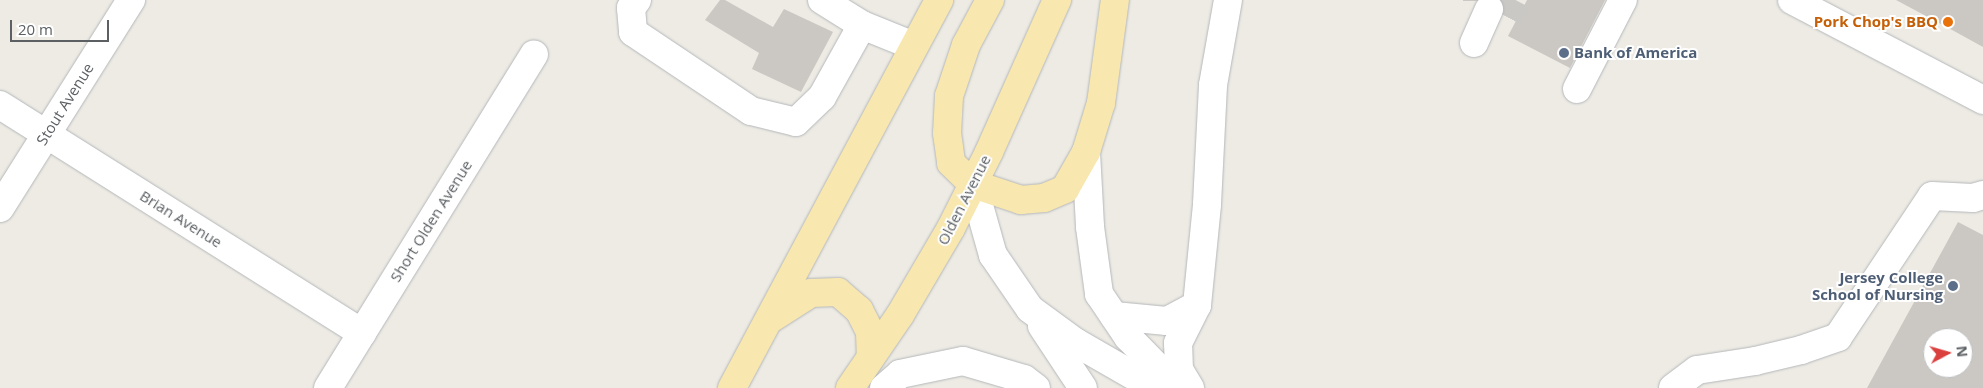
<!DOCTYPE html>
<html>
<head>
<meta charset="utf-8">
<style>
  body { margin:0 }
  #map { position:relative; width:1983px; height:388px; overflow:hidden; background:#edebe4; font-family:"Open Sans",sans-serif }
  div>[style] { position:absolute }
  .building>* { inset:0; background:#cbc8c3 }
  .minor-tunnel>* { height:28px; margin-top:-14px; transform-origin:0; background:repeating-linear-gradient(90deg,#c9c8c4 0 28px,transparent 0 42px) }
  .roads { filter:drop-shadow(0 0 1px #b5b7ba) drop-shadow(0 0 1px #b5b7ba) }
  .minor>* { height:28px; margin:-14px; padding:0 14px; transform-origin:14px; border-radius:14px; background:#fff }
  .major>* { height:28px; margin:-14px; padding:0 14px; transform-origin:14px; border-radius:14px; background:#f8e7af }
  .dots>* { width:14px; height:14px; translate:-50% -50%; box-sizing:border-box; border:2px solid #fff; border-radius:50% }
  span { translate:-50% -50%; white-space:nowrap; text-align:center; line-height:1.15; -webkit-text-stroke:4px #fff; paint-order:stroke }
  .food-label { font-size:15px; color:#c56008; font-weight:700 }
  .right { translate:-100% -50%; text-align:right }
  .service-label { font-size:15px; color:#4e5e75; font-weight:700 }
  .left { translate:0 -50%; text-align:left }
  .street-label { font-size:15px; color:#5c6063 }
  .north { position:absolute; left:1923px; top:328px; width:50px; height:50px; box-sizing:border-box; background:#fff; border:1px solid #bebfc1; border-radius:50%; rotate:84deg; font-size:14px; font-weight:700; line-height:20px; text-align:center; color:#5c6063 }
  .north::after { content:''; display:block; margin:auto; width:18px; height:22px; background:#d9403e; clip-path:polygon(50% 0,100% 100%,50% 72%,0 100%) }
  .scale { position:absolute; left:10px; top:20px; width:99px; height:22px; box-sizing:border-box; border:2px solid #5c6063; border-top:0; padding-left:6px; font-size:15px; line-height:18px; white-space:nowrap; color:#5c6063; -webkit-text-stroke:4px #fff; paint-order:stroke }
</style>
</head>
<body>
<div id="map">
  <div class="building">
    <i style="clip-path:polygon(720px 0,725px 0,773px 27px,784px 9px,833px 32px,801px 92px,752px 69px,759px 53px,705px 20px)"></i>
    <i style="clip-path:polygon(1527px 0,1605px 0,1570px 68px,1508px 36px)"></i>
    <i style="clip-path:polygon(1896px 0,1983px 0,1983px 47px,1954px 31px)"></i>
    <i style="clip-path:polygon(evenodd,1958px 222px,1983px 235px,1983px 388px,1867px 388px,1958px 222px,1933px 338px,1963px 338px,1963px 368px,1933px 368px,1933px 338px)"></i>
  </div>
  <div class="minor-tunnel">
    <i style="left:1477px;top:1px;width:1px;rotate:-90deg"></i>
    <i style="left:1507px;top:17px;width:19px;rotate:-62deg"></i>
  </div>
  <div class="roads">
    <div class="minor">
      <i style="left:637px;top:0;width:10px;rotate:127deg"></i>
      <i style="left:631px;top:8px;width:24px;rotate:85deg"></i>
      <i style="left:633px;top:32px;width:142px;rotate:33.8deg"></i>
      <i style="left:751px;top:111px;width:46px;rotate:13.7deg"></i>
      <i style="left:796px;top:122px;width:36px;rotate:-44deg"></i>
      <i style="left:822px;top:97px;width:82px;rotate:-60.9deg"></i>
      <i style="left:822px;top:0;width:47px;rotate:32deg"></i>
      <i style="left:862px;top:25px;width:56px;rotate:22deg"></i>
      <i style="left:1792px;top:0;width:216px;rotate:27.6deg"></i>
      <i style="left:1474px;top:43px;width:37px;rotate:-66deg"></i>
      <i style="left:1577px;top:89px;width:100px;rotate:-62.7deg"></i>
      <i style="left:0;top:105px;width:428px;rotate:32.2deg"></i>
      <i style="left:1086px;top:152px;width:75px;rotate:86.9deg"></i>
      <i style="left:1090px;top:227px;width:68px;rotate:82.3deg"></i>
      <i style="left:1099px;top:294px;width:52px;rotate:56deg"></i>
      <i style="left:1128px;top:337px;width:71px;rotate:45.6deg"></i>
      <i style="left:973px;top:184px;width:74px;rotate:74.3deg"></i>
      <i style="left:993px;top:255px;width:65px;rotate:55.6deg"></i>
      <i style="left:1030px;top:309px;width:56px;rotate:36.3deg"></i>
      <i style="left:1075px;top:342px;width:92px;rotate:29.9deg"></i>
      <i style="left:0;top:208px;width:246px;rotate:-57.8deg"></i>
      <i style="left:1114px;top:316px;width:53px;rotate:5.4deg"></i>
      <i style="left:1167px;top:321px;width:34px;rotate:-28deg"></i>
      <i style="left:1042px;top:326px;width:74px;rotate:56.5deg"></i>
      <i style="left:328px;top:388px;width:392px;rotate:-58.3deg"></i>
      <i style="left:884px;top:388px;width:21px;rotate:-41deg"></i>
      <i style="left:900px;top:374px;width:64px;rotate:-11.7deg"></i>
      <i style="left:963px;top:361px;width:64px;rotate:16.4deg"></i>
      <i style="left:1024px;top:379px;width:15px;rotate:37deg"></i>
      <i style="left:1190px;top:388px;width:21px;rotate:-121deg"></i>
      <i style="left:1179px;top:370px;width:27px;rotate:-92deg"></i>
      <i style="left:1178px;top:343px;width:42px;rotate:-63.4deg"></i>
      <i style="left:1197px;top:305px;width:101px;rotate:-84.3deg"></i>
      <i style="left:1207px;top:204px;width:119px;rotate:-87.1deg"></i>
      <i style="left:1213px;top:85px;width:86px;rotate:-80deg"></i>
      <i style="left:1673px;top:388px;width:30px;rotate:-37deg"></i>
      <i style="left:1697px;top:370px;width:59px;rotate:-8.8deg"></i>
      <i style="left:1755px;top:361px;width:47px;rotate:-13.4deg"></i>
      <i style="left:1801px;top:350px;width:39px;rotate:-19deg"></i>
      <i style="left:1838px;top:337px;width:169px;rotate:-56.3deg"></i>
      <i style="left:1932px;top:196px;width:41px;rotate:2.8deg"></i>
      <i style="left:1973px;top:198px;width:10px;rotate:-17deg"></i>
    </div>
    <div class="major">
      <i style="left:990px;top:0;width:51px;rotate:118.1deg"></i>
      <i style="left:966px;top:45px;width:54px;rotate:108.4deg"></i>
      <i style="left:949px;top:96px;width:37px;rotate:93deg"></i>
      <i style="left:947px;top:133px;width:30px;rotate:82deg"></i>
      <i style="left:951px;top:163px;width:30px;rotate:44deg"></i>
      <i style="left:973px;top:184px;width:51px;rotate:18.4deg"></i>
      <i style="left:1021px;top:200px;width:23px;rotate:-5deg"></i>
      <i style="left:1044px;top:198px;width:23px;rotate:-23deg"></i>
      <i style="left:1065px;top:189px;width:43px;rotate:-60.4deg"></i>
      <i style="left:1086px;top:152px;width:51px;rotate:-73deg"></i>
      <i style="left:1101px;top:103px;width:104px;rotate:-82.3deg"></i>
      <i style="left:772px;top:318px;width:46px;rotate:-32.7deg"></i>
      <i style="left:811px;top:293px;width:27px;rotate:-2deg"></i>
      <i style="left:838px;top:292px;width:28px;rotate:41deg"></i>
      <i style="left:859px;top:310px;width:25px;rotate:63deg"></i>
      <i style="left:870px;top:332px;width:25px;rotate:88deg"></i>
      <i style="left:732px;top:388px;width:440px;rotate:-61.9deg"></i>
      <i style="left:850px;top:388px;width:88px;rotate:-55.6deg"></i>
      <i style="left:900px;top:315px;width:101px;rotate:-59.6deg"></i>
      <i style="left:951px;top:228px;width:85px;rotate:-63.4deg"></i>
      <i style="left:989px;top:152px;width:167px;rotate:-65.9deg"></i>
    </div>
  </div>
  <div class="dots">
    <i style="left:1948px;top:22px;background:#e8710a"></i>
    <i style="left:1564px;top:53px;background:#5c6f8a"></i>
    <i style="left:1953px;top:286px;background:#5c6f8a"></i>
  </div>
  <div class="food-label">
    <span class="right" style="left:1938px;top:22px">Pork Chop's BBQ</span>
  </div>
  <div class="service-label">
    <span class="left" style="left:1574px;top:53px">Bank of America</span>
    <span class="right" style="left:1943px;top:286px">Jersey College<br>School of Nursing</span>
  </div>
  <div class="street-label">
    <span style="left:65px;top:104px;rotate:-58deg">Stout Avenue</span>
    <span style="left:964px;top:200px;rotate:-63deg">Olden Avenue</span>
    <span style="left:181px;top:219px;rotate:32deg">Brian Avenue</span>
    <span style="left:431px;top:221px;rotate:-58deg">Short Olden Avenue</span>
  </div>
  <div class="north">N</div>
  <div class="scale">20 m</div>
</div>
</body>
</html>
